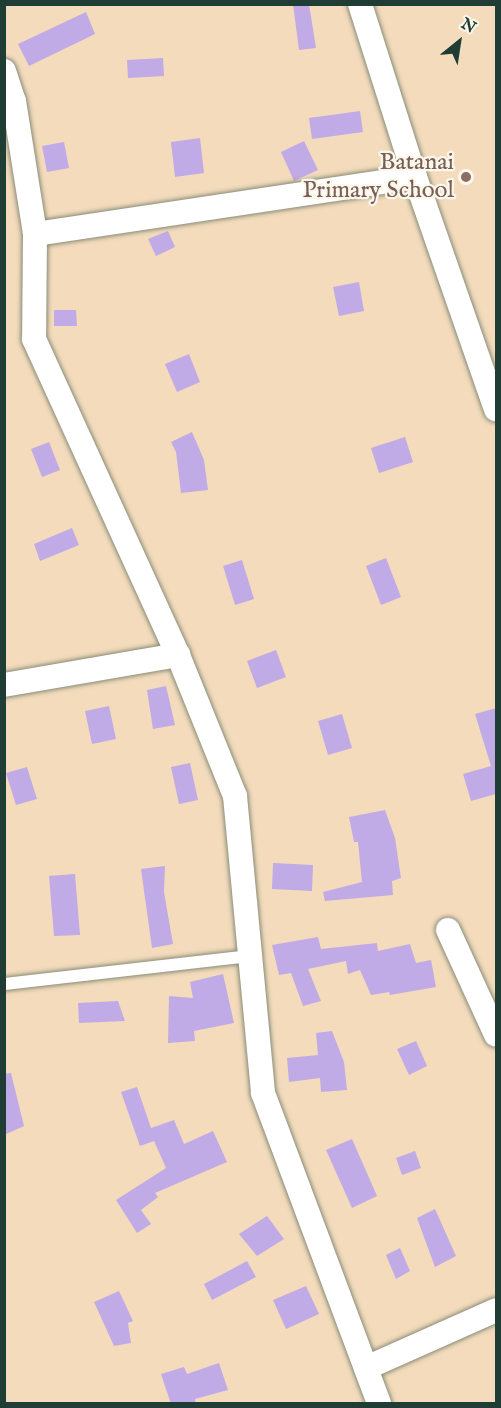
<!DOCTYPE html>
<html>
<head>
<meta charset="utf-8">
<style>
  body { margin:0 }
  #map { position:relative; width:501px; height:1408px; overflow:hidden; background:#f3dbbc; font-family:"IM FELL English",serif }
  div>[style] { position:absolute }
  .building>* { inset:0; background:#c1abe6 }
  .roads { filter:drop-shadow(0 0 2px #898c78) drop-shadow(0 0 2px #898c78) }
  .service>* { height:12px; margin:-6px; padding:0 6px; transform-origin:6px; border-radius:6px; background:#fff }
  .minor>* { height:24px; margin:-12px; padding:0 12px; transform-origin:12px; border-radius:12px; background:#fff }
  .dots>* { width:16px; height:16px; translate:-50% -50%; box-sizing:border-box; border:3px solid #fbf7ec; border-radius:50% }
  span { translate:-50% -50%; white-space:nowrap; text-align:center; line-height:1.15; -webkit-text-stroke:4.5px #fbf7ec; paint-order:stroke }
  .education-label { font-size:24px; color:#785e54 }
  .right { translate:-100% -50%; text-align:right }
  .frame { position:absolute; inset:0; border:6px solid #1f3d34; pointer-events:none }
  .north { position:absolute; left:429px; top:12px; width:60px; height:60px; -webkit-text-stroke:4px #fbf7ec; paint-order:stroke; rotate:30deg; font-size:16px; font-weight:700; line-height:24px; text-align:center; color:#1f3d34 }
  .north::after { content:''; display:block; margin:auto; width:21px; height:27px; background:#1f3d34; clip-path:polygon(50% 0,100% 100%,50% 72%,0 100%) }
</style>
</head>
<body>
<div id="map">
  <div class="building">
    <i style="clip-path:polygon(293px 4px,309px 4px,316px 48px,299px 50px)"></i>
    <i style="clip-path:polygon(86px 12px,95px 34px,29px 66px,18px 44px)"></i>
    <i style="clip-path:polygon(163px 58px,164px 76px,128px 78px,127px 60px)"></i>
    <i style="clip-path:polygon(360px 111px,363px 132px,312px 139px,309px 118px)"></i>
    <i style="clip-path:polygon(200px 138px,204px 173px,175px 177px,171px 142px)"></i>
    <i style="clip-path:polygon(304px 141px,318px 170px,294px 181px,281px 152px)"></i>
    <i style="clip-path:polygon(64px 142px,69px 168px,47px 172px,42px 146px)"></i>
    <i style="clip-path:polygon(168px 231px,175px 247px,156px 256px,148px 239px)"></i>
    <i style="clip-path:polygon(359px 282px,364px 311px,339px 316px,333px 287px)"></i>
    <i style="clip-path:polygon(54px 310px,76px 310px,77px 326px,54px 326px)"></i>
    <i style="clip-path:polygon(189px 354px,200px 382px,177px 392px,165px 364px)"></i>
    <i style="clip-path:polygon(192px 432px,204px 460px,208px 490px,181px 493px,176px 452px,171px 442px)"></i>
    <i style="clip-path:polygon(405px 437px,413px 462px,379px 473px,371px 448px)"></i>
    <i style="clip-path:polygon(49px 442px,60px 470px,42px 477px,31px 449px)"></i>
    <i style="clip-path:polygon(72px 528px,79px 545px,40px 561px,34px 544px)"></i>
    <i style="clip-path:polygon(386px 558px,401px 597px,381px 605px,366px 566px)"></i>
    <i style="clip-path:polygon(242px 560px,254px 599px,235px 605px,223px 566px)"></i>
    <i style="clip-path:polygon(276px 650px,286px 677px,257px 688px,247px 661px)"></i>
    <i style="clip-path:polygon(166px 686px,175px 725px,153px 729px,147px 690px)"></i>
    <i style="clip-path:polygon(109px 706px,116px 739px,92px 744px,85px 711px)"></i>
    <i style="clip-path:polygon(496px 708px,496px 794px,471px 801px,463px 774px,491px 766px,475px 714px)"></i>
    <i style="clip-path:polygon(342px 714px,352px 748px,328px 755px,318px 721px)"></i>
    <i style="clip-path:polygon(190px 763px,198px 800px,179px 804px,171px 767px)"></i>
    <i style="clip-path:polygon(27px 767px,37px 799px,16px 805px,6px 773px)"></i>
    <i style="clip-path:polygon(385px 810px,395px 838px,401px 878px,392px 881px,393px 895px,325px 901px,323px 892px,362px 882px,358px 842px,354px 842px,349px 817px)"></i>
    <i style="clip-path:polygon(273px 863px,313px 865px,312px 891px,272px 889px)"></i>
    <i style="clip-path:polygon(165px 866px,164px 892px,173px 944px,152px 948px,141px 869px)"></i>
    <i style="clip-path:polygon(75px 874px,80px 935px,54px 936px,49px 876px)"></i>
    <i style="clip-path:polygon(318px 937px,321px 949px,377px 943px,378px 951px,410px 944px,416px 963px,431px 960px,436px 987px,390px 995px,389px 992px,371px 995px,360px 970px,348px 974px,346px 961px,308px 969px,321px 1001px,303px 1006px,291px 973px,279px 975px,272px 945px)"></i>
    <i style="clip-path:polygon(223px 974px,234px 1023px,194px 1031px,195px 1041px,168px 1043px,169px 996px,193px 998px,190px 982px)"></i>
    <i style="clip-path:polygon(118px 1001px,125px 1021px,79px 1023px,78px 1003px)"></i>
    <i style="clip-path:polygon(332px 1031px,344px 1062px,347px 1090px,321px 1092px,320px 1078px,289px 1082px,287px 1058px,318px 1055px,316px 1033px)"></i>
    <i style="clip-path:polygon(416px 1041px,427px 1066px,409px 1075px,397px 1049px)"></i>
    <i style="clip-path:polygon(11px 1073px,24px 1126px,4px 1135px,4px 1074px)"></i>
    <i style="clip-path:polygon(137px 1087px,151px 1128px,174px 1120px,184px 1144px,213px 1131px,227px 1162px,155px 1193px,158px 1197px,141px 1210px,151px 1224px,137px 1233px,116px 1200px,166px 1168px,154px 1141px,140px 1146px,121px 1092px)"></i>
    <i style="clip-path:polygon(352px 1139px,377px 1196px,352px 1208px,326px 1150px)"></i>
    <i style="clip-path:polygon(415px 1151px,421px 1168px,402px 1175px,396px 1158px)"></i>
    <i style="clip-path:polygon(435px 1209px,456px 1256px,435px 1267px,417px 1218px)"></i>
    <i style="clip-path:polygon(267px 1216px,284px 1239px,257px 1256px,239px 1234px)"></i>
    <i style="clip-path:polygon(400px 1248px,410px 1271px,396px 1279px,386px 1255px)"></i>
    <i style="clip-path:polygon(247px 1261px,256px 1277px,212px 1300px,204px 1284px)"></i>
    <i style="clip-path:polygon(306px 1286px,319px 1314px,286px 1329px,273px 1300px)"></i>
    <i style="clip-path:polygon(119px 1291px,133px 1321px,128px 1323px,131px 1343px,114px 1346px,94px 1302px)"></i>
    <i style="clip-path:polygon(219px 1363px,228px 1390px,195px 1399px,196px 1404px,171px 1404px,161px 1374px,184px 1367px,187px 1374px)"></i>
  </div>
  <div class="roads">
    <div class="service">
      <i style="left:4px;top:984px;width:248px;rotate:-6.5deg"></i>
    </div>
    <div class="minor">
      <i style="left:360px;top:4px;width:182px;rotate:72.4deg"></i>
      <i style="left:415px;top:177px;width:246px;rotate:70.8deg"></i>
      <i style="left:4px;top:71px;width:32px;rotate:72deg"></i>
      <i style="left:14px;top:101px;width:135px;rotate:81deg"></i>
      <i style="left:35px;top:234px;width:105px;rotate:90.5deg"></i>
      <i style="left:34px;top:339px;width:347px;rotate:65.5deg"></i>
      <i style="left:178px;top:655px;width:152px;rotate:68deg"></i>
      <i style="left:235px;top:796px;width:298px;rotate:84.6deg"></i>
      <i style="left:263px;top:1093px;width:332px;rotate:69.5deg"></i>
      <i style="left:35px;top:234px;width:384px;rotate:-8.5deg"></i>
      <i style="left:4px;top:685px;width:177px;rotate:-9.8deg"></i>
      <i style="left:448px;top:930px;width:115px;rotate:65.4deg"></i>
      <i style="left:366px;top:1368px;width:142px;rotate:-24deg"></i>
    </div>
  </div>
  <div class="dots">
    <i style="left:466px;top:177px;background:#8d6e63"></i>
  </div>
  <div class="education-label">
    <span class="right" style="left:454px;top:177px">Batanai<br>Primary School</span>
  </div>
  <div class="frame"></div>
  <div class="north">N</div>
</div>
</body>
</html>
